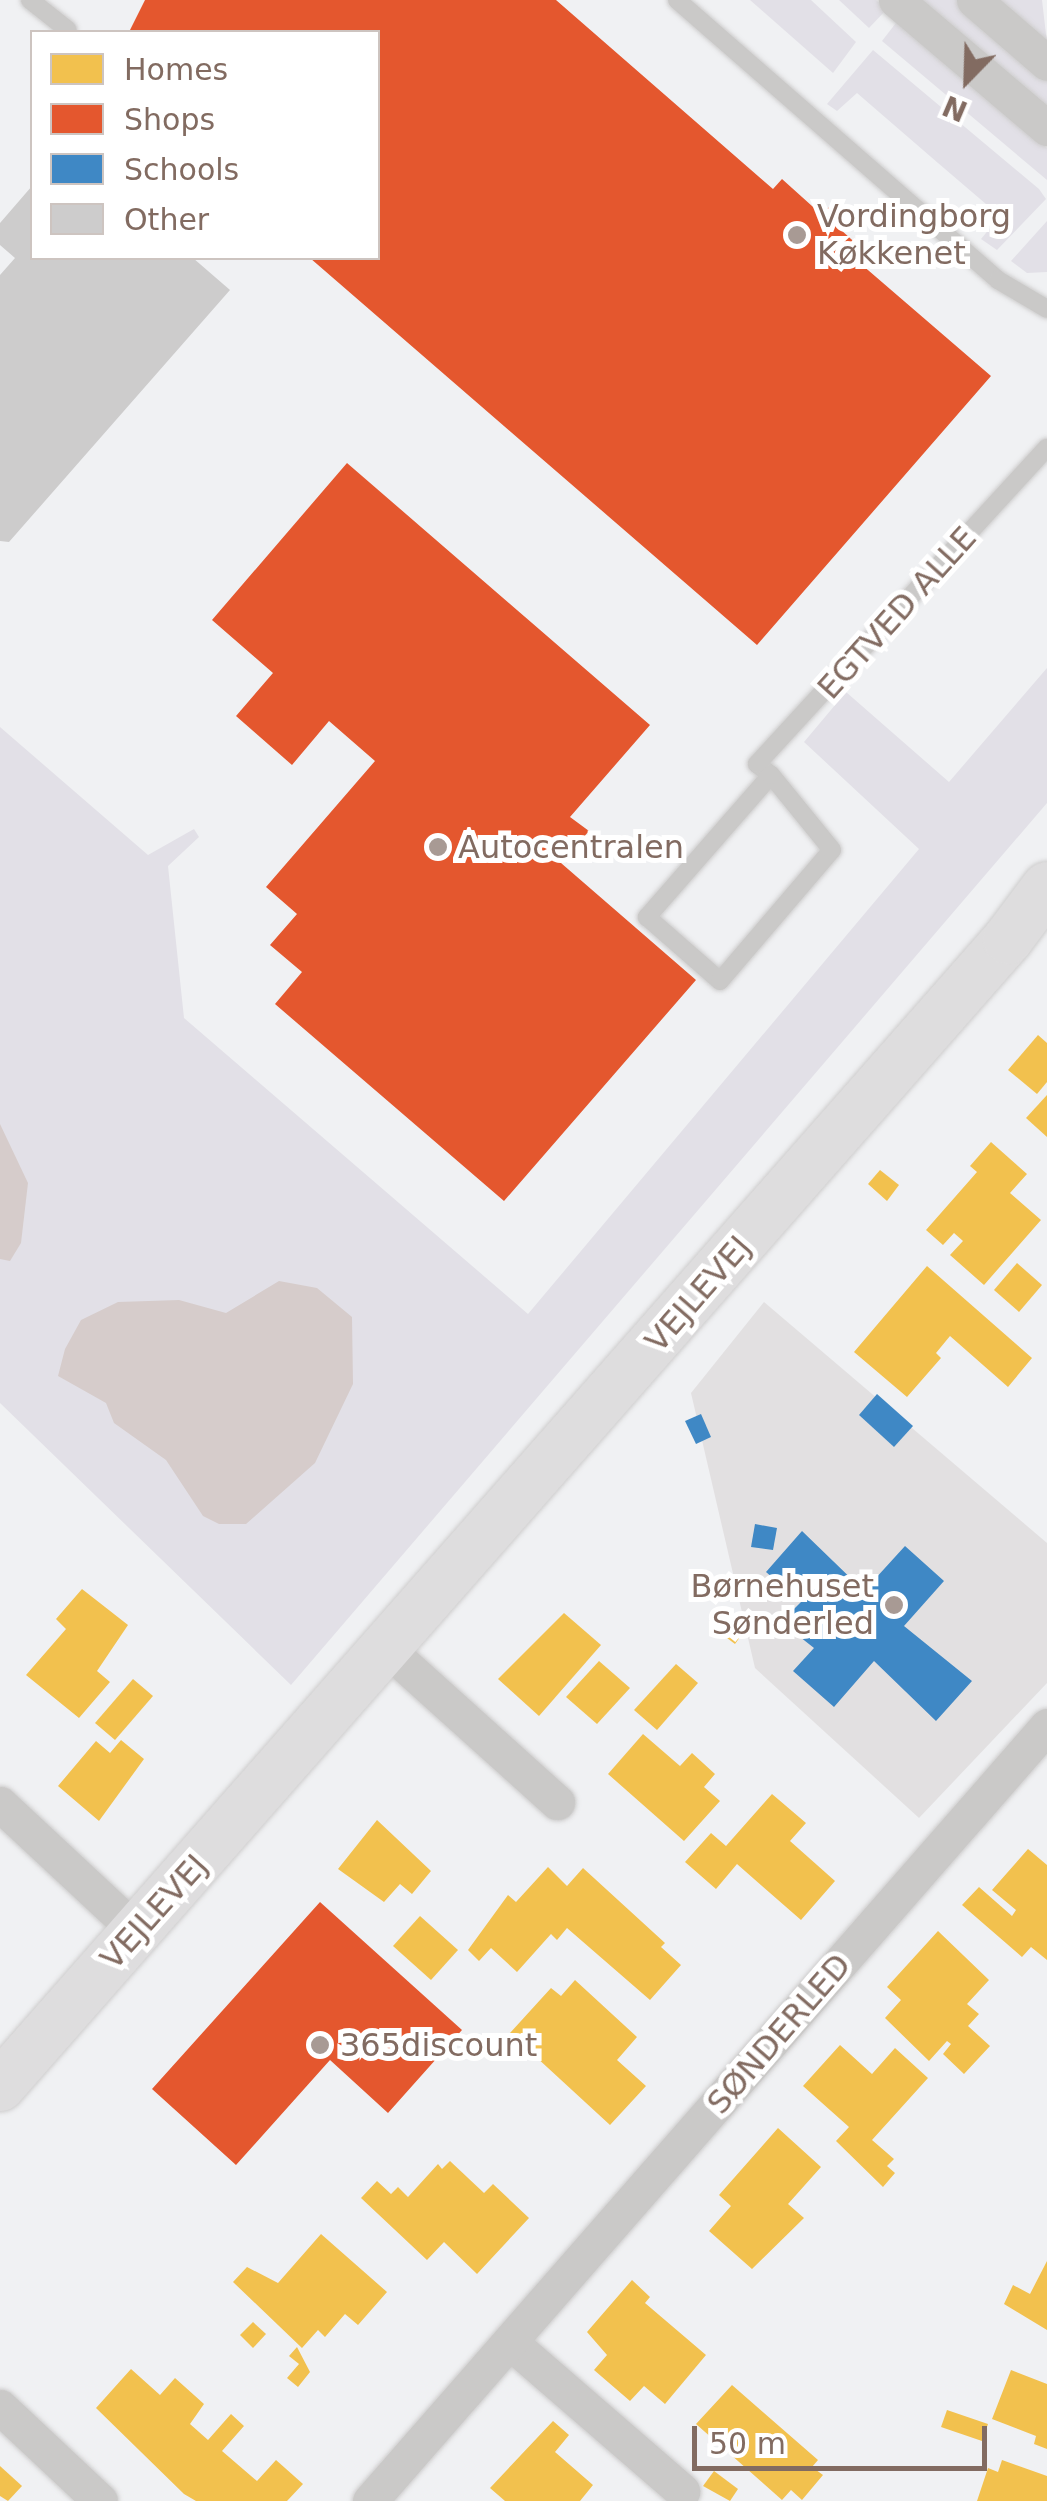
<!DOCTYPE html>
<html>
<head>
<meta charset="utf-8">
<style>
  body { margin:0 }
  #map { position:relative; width:1047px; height:2501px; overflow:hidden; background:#f0f1f3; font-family:"DejaVu Sans",sans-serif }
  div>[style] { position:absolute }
  .built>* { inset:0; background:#e2e0e1 }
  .green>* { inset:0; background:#e2e0e7 }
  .water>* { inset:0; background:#d6cccb }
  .homes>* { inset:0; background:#f2c14e }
  .shops>* { inset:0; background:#e4572e }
  .schools>* { inset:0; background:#3f88c5 }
  .building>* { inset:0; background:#cdcccc }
  .roads { filter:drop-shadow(0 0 2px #cecdcd) drop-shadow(0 0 2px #cecdcd) }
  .lane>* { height:18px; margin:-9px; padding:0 9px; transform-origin:9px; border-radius:9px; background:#cac9c8 }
  .street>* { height:35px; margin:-17.5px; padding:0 17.5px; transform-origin:17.5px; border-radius:17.5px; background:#cac9c8 }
  .secondary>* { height:50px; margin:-25px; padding:0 25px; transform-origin:25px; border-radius:25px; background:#deddde }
  .dots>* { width:28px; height:28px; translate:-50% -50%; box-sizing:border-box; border:5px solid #fff; border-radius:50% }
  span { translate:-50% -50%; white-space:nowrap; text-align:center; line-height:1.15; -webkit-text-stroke:10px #fff; paint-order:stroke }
  .poi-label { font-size:32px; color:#826b61 }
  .left { translate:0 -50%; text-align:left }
  .right { translate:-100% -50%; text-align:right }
  .street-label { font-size:32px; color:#826b61 }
  .legend { position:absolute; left:30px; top:30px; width:350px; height:230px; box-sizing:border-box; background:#fff; border:2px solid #cdc4c0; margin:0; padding:12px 18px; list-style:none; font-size:30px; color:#826b61 }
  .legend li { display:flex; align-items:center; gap:20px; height:50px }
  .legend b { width:50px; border:2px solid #cdc4c0 }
  .north { position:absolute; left:917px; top:30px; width:100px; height:100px; -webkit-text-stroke:8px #fff; paint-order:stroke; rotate:203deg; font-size:28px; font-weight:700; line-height:40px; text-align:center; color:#826b61 }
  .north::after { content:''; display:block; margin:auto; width:35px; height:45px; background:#826b61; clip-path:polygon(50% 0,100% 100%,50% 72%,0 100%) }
  .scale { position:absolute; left:692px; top:2426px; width:295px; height:45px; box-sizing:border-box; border:5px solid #826b61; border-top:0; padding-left:12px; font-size:30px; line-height:35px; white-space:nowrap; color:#826b61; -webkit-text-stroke:8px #fff; paint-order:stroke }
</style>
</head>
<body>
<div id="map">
  <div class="built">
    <i style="clip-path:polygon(764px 1302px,1047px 1543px,1047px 1683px,919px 1818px,755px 1668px,691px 1393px)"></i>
  </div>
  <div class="green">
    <i style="clip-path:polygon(750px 0,811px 0,856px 42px,833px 73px)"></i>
    <i style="clip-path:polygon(839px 0,876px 0,887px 9px,869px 28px)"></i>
    <i style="clip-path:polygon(921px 0,960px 0,1047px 74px,1047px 113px)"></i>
    <i style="clip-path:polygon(997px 0,1042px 0,1047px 43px)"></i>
    <i style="clip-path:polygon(899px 19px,1047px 148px,1047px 180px,882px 41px)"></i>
    <i style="clip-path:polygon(873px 50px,1039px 189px,1046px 199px,997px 250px,981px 239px,1000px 216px,938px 163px,857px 93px,837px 111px,827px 104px)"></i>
    <i style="clip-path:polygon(1047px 221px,1047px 272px,1027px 273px,1011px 261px)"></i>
    <i style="clip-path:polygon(1047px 668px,1047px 803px,291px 1685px,0 1403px,0 727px,148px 855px,194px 829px,199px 837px,168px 866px,184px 1018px,528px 1314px,919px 849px,804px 742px,846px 692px,949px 782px)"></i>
  </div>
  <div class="water">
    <i style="clip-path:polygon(0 1124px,28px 1183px,21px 1243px,10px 1261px,0 1259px)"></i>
    <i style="clip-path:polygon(279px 1281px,317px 1288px,352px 1317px,353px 1384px,315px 1463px,246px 1524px,219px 1524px,203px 1516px,166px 1460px,114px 1423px,106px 1403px,58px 1376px,65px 1349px,81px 1320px,118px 1302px,179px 1300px,226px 1313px)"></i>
  </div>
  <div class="homes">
    <i style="clip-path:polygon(1038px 1035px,1047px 1043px,1047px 1082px,1037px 1094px,1008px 1070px)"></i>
    <i style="clip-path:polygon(1047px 1095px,1047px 1137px,1026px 1118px)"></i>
    <i style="clip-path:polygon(991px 1142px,1027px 1174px,1010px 1193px,1041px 1220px,984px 1285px,950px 1255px,963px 1241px,954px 1233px,943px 1245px,926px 1230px,977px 1172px,970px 1166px)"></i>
    <i style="clip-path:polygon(880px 1170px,899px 1185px,887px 1201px,868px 1184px)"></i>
    <i style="clip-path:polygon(1017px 1263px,1042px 1285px,1019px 1312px,994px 1290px)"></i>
    <i style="clip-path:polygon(927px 1266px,1032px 1358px,1008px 1387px,950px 1336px,936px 1353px,941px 1358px,907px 1397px,854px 1352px)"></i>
    <i style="clip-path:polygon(82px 1589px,128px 1625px,97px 1671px,110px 1682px,79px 1718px,26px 1675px,66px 1629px,56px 1619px)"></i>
    <i style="clip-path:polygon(564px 1613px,601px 1645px,539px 1716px,498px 1679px)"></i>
    <i style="clip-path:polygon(725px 1615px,745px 1630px,735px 1644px,715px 1629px)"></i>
    <i style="clip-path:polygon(599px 1661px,630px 1688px,597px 1724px,566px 1697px)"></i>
    <i style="clip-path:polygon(676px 1664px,698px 1683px,657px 1730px,634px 1710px)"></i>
    <i style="clip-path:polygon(133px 1679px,153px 1696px,115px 1740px,95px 1723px)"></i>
    <i style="clip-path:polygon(643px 1734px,680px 1766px,692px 1753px,715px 1774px,704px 1787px,720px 1801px,684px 1841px,608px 1774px)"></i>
    <i style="clip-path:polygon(121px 1740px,144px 1759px,99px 1821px,58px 1786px,96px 1741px,110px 1753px)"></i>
    <i style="clip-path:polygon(772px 1794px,806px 1823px,790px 1841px,835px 1881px,801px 1920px,737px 1864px,716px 1889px,685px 1862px,711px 1833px,726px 1846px)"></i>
    <i style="clip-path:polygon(377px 1820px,431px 1871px,412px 1894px,400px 1884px,384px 1902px,338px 1869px)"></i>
    <i style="clip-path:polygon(1028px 1849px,1047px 1865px,1047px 1960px,1031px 1947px,1022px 1957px,962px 1905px,979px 1887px,1012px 1916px,1016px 1910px,992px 1890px)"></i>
    <i style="clip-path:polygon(548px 1867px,567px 1886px,583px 1868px,665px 1943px,661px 1947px,681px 1965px,650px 2000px,567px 1928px,557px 1940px,551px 1934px,517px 1972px,491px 1948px,479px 1961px,468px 1950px,508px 1895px,516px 1902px)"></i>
    <i style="clip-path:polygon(420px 1916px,458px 1950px,431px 1980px,393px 1946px)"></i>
    <i style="clip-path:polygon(938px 1931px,989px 1980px,967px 2004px,979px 2014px,968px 2026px,990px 2046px,964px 2074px,943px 2054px,951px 2044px,947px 2041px,929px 2061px,885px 2018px,901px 2000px,887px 1987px)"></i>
    <i style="clip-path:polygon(575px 1980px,637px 2037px,617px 2060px,646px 2086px,610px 2125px,510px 2033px,551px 1988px,561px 1996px)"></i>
    <i style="clip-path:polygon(840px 2045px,872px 2074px,895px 2048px,928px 2078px,872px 2140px,894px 2159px,887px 2166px,895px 2173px,883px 2187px,836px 2141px,849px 2127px,803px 2086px)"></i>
    <i style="clip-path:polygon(778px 2128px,821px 2167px,788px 2204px,804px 2218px,752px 2269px,709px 2231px,731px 2206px,719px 2195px)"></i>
    <i style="clip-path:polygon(450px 2161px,484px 2193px,493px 2184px,529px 2218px,477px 2274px,444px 2242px,427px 2260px,361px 2198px,377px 2181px,391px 2194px,398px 2187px,408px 2197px,438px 2164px,442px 2169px)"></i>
    <i style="clip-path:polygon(321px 2234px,387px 2292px,358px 2325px,345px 2314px,325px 2337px,318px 2330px,302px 2348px,233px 2282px,247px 2267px,278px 2283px)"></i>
    <i style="clip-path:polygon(1047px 2261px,1047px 2330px,1004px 2304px,1013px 2285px,1030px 2294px)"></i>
    <i style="clip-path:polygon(632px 2280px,650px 2297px,645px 2303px,706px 2355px,665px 2404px,644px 2386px,630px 2401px,594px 2370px,607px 2355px,587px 2332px)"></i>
    <i style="clip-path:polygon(253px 2322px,266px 2334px,253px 2348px,240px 2335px)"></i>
    <i style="clip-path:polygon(297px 2347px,310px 2372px,298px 2387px,287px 2378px,299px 2364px,289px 2356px)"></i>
    <i style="clip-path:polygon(131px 2369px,160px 2395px,175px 2378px,204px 2404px,190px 2424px,208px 2440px,231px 2414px,244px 2426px,222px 2451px,257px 2481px,276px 2460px,303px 2484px,287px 2501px,196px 2501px,184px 2494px,96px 2408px)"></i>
    <i style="clip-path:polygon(1011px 2370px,1047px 2384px,1047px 2449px,1034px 2444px,1036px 2436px,992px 2419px)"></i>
    <i style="clip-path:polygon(732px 2385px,818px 2460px,812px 2467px,823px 2475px,802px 2500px,791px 2490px,782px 2500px,696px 2424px)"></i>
    <i style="clip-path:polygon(947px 2410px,988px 2424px,982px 2441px,941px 2427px)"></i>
    <i style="clip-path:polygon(553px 2421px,569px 2435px,555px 2452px,593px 2485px,580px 2501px,505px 2501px,490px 2488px)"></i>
    <i style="clip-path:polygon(1002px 2460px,1047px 2476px,1047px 2501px,977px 2501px,988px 2468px,998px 2472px)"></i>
    <i style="clip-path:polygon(0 2466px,22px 2486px,8px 2501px,0 2496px)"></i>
    <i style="clip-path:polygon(714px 2471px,738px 2489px,730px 2501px,703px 2486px)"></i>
  </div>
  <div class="shops">
    <i style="clip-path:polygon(145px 0,556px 0,773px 189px,782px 179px,822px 215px,830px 206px,847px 221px,840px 229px,862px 249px,854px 258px,991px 376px,757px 645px,310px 258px,378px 258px,378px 32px,129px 32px)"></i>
    <i style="clip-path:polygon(347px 463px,650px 725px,570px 817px,589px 831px,561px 863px,696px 980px,504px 1201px,275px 1004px,302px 972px,270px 945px,297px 914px,266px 887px,375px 761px,329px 721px,292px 765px,236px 716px,273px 673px,212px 620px)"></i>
    <i style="clip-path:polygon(320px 1902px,462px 2030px,388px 2113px,330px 2060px,236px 2165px,152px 2089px)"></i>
  </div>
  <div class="schools">
    <i style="clip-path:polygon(877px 1394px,913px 1426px,894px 1447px,859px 1415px)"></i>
    <i style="clip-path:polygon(701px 1414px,711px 1437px,696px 1444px,685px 1421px)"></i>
    <i style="clip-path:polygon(755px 1524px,777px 1528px,773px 1550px,751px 1547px)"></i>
    <i style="clip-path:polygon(802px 1531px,864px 1591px,905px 1546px,944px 1581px,904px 1626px,972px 1681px,936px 1721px,874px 1661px,834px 1707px,793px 1671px,814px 1648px,781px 1622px,801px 1602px,766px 1572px)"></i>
    <i style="clip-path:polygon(768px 1579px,771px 1593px,753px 1597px,750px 1582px)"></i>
  </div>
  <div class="building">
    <i style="clip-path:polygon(32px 186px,32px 258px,193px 258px,230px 290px,9px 542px,0 541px,0 275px,15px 258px,0 245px,0 223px)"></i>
  </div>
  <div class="roads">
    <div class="lane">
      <i style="left:30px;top:0;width:48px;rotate:38.3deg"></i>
      <i style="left:677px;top:0;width:426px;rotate:41.1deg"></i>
      <i style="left:998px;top:280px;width:57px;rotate:30.6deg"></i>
      <i style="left:771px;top:775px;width:189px;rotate:131.1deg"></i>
      <i style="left:647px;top:917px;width:97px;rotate:41.2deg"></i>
      <i style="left:720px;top:981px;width:172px;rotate:-49.5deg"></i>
      <i style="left:832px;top:850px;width:97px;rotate:-129.1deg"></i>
      <i style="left:771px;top:775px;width:18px;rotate:-142deg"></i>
      <i style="left:757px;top:764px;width:429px;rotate:-47.5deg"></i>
    </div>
    <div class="street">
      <i style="left:896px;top:0;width:198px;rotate:40.3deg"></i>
      <i style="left:974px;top:0;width:96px;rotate:40.8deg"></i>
      <i style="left:387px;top:1649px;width:229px;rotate:42deg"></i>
      <i style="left:0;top:1804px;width:186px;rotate:43deg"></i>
      <i style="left:510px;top:2342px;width:228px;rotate:40.9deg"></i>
      <i style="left:0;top:2407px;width:137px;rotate:43.2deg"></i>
      <i style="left:370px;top:2501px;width:1029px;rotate:-48.86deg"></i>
    </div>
    <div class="secondary">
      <i style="left:0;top:2086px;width:1527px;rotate:-48.69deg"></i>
      <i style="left:1008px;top:939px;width:65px;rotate:-53.1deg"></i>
    </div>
  </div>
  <div class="dots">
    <i style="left:797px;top:235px;background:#a89a94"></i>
    <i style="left:438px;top:847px;background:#a89a94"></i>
    <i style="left:894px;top:1605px;background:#a89a94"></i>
    <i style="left:320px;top:2045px;background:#a89a94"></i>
  </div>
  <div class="poi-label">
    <span class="left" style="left:817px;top:235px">Vordingborg<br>Køkkenet</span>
    <span class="left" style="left:458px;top:847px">Autocentralen</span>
    <span class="right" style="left:874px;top:1605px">Børnehuset<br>Sønderled</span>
    <span class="left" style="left:340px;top:2045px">365discount</span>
  </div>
  <div class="street-label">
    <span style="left:897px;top:613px;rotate:-48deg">EGTVED ALLE</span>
    <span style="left:698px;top:1294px;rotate:-49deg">VEJLEVEJ</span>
    <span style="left:154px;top:1912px;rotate:-48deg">VEJLEVEJ</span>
    <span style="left:779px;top:2034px;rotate:-49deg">SØNDERLED</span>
  </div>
  <ul class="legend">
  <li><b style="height:28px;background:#f2c14e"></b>Homes</li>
  <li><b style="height:28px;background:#e4572e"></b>Shops</li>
  <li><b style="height:28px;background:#3f88c5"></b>Schools</li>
  <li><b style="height:28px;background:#cdcccc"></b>Other</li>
  </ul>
  <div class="north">N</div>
  <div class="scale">50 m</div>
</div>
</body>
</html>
